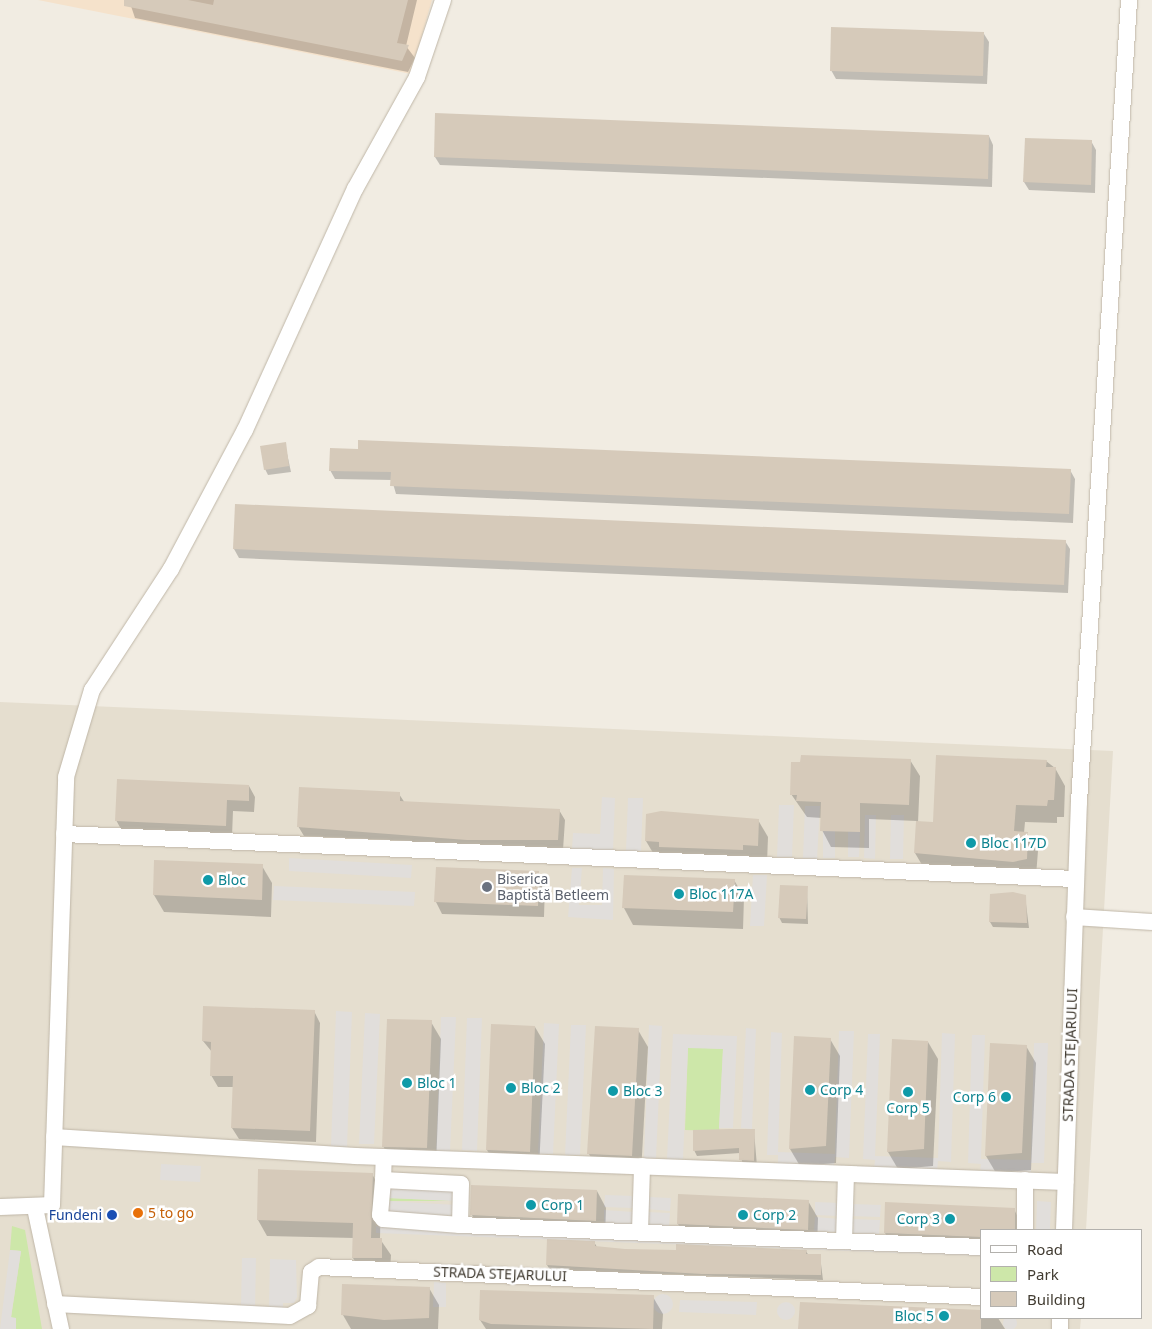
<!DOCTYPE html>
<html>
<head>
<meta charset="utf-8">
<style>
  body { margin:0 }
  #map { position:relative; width:1152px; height:1329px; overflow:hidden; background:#f1ece2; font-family:"Noto Sans",sans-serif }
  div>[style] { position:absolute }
  .residential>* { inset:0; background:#e5decf }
  .commercial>* { inset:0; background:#f5e2cb }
  .green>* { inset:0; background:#cde7a9 }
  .parking>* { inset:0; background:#e1dedb }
  .round { border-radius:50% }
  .shadow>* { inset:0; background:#0003 }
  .building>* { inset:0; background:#d6caba }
  .roads { filter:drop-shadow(0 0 1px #bfb6a7) drop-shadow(0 0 1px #bfb6a7) }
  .street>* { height:16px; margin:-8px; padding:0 8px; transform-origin:8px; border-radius:8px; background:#fff }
  .dots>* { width:14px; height:14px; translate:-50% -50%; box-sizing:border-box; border:2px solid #fff; border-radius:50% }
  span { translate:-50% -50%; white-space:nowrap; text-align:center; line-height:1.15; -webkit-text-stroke:5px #fff; paint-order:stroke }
  .culture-label { font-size:14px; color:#0d838f }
  .left { translate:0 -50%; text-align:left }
  .right { translate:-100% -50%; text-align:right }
  .worship-label { font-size:14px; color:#5b616d }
  .street-label { font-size:14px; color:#423c32 }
  .food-label { font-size:14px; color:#c56008 }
  .transit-label { font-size:14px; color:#164399 }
  .legend { position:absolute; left:980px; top:1229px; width:162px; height:90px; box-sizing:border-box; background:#fff; border:1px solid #b3b1ad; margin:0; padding:6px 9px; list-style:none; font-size:15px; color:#423c32 }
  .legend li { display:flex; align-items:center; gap:10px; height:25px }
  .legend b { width:25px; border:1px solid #b3b1ad }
</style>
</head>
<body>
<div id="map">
  <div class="residential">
    <i style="clip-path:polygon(0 702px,1113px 751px,1086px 1230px,981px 1230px,981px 1318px,1081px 1318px,1080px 1329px,0 1329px)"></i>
  </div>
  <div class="commercial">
    <i style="clip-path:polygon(38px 0,432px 0,411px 74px)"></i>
  </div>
  <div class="green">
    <i style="clip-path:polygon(688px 1047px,723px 1049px,719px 1131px,685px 1130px)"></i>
    <i style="clip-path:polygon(388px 1198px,456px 1201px,388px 1201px)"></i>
    <i style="clip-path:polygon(12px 1226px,25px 1230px,42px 1329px,16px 1329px,16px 1318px,11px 1318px,21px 1251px,10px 1250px)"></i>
  </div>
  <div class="parking">
    <i style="clip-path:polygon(602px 797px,615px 798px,613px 851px,572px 849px,573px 833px,600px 834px)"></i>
    <i style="clip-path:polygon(628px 798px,643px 798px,641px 851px,626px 851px)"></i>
    <i style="clip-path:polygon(779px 805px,794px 805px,792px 857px,777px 857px)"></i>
    <i style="clip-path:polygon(805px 806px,820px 806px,817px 859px,803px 858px)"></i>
    <i style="clip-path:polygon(865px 815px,876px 815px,875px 859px,864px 858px)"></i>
    <i style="clip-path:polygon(891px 815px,904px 815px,903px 859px,890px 859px)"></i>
    <i style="clip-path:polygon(823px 831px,835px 831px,835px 858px,823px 858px)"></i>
    <i style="clip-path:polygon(848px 831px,860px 832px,859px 857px,848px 857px)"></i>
    <i style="clip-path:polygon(289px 858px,412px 865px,411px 878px,289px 871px)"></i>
    <i style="clip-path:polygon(572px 868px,582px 868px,579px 905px,602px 905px,603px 868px,614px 869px,613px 920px,568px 917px)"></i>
    <i style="clip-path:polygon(753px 875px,767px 875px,764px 926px,750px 926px)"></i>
    <i style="clip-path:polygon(274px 886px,415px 892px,414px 906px,273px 900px)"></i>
    <i style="clip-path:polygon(336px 1011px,352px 1012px,347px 1147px,331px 1146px)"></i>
    <i style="clip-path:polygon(365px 1013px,380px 1014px,374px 1144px,359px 1144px)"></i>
    <i style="clip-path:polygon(441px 1017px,456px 1017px,450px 1152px,436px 1152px)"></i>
    <i style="clip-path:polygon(467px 1018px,482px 1018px,477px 1151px,462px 1150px)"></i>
    <i style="clip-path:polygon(544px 1023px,559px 1024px,553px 1154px,538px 1154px)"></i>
    <i style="clip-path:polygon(571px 1025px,586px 1025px,580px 1155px,565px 1155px)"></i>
    <i style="clip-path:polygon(649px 1025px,662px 1026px,656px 1158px,644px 1158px)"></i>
    <i style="clip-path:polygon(746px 1028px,756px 1029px,752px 1129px,741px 1128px)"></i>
    <i style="clip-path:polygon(839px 1031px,854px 1031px,849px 1158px,835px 1157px,834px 1167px,778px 1165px,778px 1155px,767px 1155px,771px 1032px,782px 1033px,778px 1152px,835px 1154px)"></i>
    <i style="clip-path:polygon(942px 1033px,955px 1034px,951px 1162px,938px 1161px,937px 1171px,874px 1169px,875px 1160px,863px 1159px,868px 1034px,880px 1034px,875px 1156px,938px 1158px)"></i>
    <i style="clip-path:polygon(673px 1034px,737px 1036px,733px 1128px,719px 1128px,723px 1049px,688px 1048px,683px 1159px,667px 1159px)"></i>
    <i style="clip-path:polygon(972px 1035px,985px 1035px,981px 1159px,1031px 1160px,1034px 1043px,1048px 1043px,1044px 1163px,1031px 1163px,1031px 1172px,980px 1171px,981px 1164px,968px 1163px)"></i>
    <i style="clip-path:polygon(161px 1164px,201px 1166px,200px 1182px,160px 1180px)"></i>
    <i style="clip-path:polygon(388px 1185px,457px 1189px,456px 1201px,388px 1198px)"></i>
    <i style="clip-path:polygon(605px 1195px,635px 1196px,634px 1208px,604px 1207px)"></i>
    <i style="clip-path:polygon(648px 1197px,671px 1198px,670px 1211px,647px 1209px)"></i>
    <i style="clip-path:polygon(388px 1201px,456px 1205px,456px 1216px,387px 1213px)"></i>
    <i style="clip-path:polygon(1037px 1201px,1051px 1202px,1050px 1230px,1036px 1230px)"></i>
    <i style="clip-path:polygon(815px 1202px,841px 1203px,840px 1216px,815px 1215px)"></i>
    <i style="clip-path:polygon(851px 1204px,881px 1205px,880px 1217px,850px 1216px)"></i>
    <i style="clip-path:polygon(604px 1210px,634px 1212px,634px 1225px,604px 1224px)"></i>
    <i style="clip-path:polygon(647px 1212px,670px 1213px,669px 1227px,647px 1226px)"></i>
    <i style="clip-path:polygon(815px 1217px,840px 1219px,839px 1232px,814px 1231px)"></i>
    <i style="clip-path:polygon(850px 1219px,880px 1220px,879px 1234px,849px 1233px)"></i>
    <i style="clip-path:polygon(376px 1226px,981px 1250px,981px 1256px,376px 1233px)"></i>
    <i style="clip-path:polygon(10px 1250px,21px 1251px,11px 1317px,16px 1318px,16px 1329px,0 1329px)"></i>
    <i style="clip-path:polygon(242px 1258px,256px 1258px,255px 1308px,241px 1307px)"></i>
    <i style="clip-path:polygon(270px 1259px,296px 1260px,297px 1297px,294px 1303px,283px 1303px,283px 1308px,269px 1308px)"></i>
    <i style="clip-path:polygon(434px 1282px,446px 1283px,446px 1307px,433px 1307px)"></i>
    <i class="round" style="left:653px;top:1294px;width:20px;height:20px"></i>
    <i style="clip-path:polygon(680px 1300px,757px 1302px,756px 1315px,679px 1312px)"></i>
    <i class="round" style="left:777px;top:1302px;width:18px;height:18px"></i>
    <i class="round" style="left:1003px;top:1316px;width:14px;height:14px"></i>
  </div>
  <div class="shadow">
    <i style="clip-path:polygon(129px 0,417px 0,406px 46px,415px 58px,408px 72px,135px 18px)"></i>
    <i style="clip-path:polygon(984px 34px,989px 42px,987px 84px,836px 79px,831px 70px)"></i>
    <i style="clip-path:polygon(989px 136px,993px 145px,992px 187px,440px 165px,435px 157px)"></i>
    <i style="clip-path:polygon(1091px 141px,1096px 150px,1095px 193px,1029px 190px,1024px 182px)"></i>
    <i style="clip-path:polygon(359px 441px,1070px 470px,1075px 479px,1073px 523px,396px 494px,392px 480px,335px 479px,330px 470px,359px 450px)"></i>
    <i style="clip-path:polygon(285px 444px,291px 472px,268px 475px,265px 469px)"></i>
    <i style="clip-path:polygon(236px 505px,1065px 541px,1070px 549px,1068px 593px,239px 558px,234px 549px)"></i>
    <i style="clip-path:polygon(910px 760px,920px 776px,918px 823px,935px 824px,1046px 761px,1055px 768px,1065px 786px,1064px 817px,1057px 817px,1057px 823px,1025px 822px,1024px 833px,1038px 851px,1036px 876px,925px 870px,915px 853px,917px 821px,869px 819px,869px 848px,831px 847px,822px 830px,822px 818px,807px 817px,791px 794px)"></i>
    <i style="clip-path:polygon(249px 786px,255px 797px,254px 812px,233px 811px,232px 836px,122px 831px,116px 820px)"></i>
    <i style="clip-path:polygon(399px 794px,405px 803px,559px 810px,565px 820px,563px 850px,416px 846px,412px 841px,304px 836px,298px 826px)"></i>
    <i style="clip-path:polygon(758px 820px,768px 837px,767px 863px,656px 858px,646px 841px)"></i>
    <i style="clip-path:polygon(155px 861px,262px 866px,272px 883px,271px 917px,164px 912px,154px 895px)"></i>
    <i style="clip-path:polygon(437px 868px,538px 872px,545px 883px,544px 917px,442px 914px,436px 902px)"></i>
    <i style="clip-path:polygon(734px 880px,744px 897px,743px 929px,633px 925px,624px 908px)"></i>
    <i style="clip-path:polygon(807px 888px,808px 924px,782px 923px,779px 917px)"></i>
    <i style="clip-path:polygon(1025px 896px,1029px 928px,993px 927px,990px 922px)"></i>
    <i style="clip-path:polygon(314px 1011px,320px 1023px,316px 1142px,239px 1139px,232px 1128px,234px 1087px,218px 1087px,211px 1075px,212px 1052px,203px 1041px)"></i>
    <i style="clip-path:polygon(431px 1022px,441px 1039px,436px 1165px,393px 1163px,383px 1146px)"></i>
    <i style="clip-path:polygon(493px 1025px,535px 1027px,545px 1044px,539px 1169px,497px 1167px,487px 1150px)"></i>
    <i style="clip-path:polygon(596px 1027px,638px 1030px,648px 1047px,641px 1173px,598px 1171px,589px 1154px)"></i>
    <i style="clip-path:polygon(830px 1039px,840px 1056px,836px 1163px,800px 1166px,790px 1149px)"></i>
    <i style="clip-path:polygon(928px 1042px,938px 1059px,933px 1166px,898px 1169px,888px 1152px)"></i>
    <i style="clip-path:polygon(1026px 1046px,1036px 1063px,1031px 1170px,996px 1173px,986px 1156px)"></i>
    <i style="clip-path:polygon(754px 1131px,757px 1166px,743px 1165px,740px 1153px,697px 1156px,694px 1150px)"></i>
    <i style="clip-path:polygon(372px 1174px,381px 1190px,380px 1239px,391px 1255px,390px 1274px,363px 1274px,353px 1258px,354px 1238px,267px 1236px,258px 1220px)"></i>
    <i style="clip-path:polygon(472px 1186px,597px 1191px,606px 1208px,605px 1237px,481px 1232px,472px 1215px)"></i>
    <i style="clip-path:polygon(808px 1201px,818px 1218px,817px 1246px,688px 1241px,678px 1224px)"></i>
    <i style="clip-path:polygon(1014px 1209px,1024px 1230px,981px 1230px,981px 1253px,895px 1250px,885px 1233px)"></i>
    <i style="clip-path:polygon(594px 1242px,597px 1247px,625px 1250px,806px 1251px,809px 1256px,820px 1256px,823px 1280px,550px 1270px,547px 1265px)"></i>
    <i style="clip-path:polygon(429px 1288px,439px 1305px,438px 1329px,351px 1329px,343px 1315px)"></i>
    <i style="clip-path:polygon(653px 1297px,663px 1314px,662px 1329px,486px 1329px,480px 1320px)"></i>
    <i style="clip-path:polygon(998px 1318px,1005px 1329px,800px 1329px,981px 1318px)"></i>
  </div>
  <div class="building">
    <i style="clip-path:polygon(124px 0,188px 0,213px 5px,214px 0,408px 0,397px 43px,409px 45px,402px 61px,124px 6px)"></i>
    <i style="clip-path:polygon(831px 27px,984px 32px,983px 76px,830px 71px)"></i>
    <i style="clip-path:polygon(435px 113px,989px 135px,988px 179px,434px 157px)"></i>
    <i style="clip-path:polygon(1025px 138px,1092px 140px,1091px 185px,1023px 182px)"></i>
    <i style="clip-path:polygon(358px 440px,1071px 469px,1069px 514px,390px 486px,391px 472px,329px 471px,330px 448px,358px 449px)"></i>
    <i style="clip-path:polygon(286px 442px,289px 466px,264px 470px,260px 446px)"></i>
    <i style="clip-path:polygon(235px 504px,1066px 540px,1064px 585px,233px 549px)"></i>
    <i style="clip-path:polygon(801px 755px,911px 759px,909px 805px,860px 803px,860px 832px,820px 831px,821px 802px,796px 801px,797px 795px,790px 795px,791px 762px,800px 762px)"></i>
    <i style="clip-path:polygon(936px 755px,1047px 760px,1046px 767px,1056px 767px,1054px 800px,1048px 800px,1047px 806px,1016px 805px,1014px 831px,1028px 832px,1027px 859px,1013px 862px,914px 853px,916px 821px,933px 822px)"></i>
    <i style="clip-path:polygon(117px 779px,249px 785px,249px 801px,227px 800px,226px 826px,115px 821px)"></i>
    <i style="clip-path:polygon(299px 787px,400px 792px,400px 801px,560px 809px,558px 840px,467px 840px,297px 827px)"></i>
    <i style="clip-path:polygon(661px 811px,759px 819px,758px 846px,743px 845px,743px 850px,659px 847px,659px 842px,645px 841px,646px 814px)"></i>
    <i style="clip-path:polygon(154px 860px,263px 864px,262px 900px,153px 895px)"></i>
    <i style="clip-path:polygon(436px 867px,539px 871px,538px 906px,434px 902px)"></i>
    <i style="clip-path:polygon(624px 875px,735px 879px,733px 912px,622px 908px)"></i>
    <i style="clip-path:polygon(780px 885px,808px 886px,806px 919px,778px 918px)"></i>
    <i style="clip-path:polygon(1013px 892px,1026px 895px,1027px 923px,989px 922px,990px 894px)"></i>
    <i style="clip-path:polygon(203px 1006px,315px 1010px,310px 1131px,231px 1128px,233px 1076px,210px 1076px,211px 1042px,202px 1041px)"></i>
    <i style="clip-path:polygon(387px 1019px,432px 1020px,427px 1148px,382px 1147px)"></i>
    <i style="clip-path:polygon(491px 1024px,535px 1026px,530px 1152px,486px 1150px)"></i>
    <i style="clip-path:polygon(595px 1026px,639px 1028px,632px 1156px,587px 1154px)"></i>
    <i style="clip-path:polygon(794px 1036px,831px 1038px,826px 1146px,789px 1149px)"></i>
    <i style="clip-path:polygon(892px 1039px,928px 1041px,924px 1149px,887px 1152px)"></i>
    <i style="clip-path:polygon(990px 1043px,1027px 1045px,1022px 1153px,985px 1156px)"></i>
    <i style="clip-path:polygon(730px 1129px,755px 1129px,754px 1161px,739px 1160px,739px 1148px,693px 1151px,693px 1130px)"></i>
    <i style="clip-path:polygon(258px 1169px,373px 1173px,371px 1238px,382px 1238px,382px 1258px,352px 1258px,353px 1223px,257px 1220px)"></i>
    <i style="clip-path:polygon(471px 1185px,597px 1190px,596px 1221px,470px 1215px)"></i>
    <i style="clip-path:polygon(678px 1194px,809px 1200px,808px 1230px,677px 1224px)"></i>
    <i style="clip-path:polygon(885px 1202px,1015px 1208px,1015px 1230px,981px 1230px,981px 1237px,884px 1233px)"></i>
    <i style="clip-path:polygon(547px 1239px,595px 1241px,595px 1246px,625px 1249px,676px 1250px,676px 1244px,807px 1250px,806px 1254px,821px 1254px,821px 1275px,702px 1274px,546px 1265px)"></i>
    <i style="clip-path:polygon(342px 1284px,430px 1287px,429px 1318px,384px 1320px,341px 1315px)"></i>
    <i style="clip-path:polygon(480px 1290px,654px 1295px,653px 1329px,491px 1324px,479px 1320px)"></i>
    <i style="clip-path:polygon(800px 1302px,981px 1310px,981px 1329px,798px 1329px)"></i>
  </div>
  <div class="roads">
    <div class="street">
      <i style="left:64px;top:834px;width:1012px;rotate:2.55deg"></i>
      <i style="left:1074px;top:917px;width:78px;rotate:3.7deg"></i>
      <i style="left:54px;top:1137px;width:302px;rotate:3.6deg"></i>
      <i style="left:355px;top:1156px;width:711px;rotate:2.09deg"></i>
      <i style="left:383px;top:1180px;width:78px;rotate:2.9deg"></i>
      <i style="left:461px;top:1184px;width:41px;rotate:91.4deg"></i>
      <i style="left:460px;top:1225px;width:77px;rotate:-175.5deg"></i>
      <i style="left:383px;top:1219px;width:5px;rotate:-127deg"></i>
      <i style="left:380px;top:1215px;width:35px;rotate:-85deg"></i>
      <i style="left:383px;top:1180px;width:23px;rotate:-88deg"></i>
      <i style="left:0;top:1207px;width:52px;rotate:-2.2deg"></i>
      <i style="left:52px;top:1205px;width:428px;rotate:-88.1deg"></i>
      <i style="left:66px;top:777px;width:91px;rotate:-73.4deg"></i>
      <i style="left:92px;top:690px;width:145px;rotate:-56.9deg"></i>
      <i style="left:171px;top:569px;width:157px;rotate:-62deg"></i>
      <i style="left:245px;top:430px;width:265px;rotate:-65.5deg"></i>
      <i style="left:355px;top:189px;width:128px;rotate:-61deg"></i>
      <i style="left:417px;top:77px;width:81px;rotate:-71.3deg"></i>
      <i style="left:35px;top:1208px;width:124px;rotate:77.9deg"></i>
      <i style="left:460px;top:1225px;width:521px;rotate:2.42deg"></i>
      <i style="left:1025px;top:1230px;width:50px;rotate:-90deg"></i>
      <i style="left:1064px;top:1230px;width:428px;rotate:-88deg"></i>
      <i style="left:1079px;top:802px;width:804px;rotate:-86.43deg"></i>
      <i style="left:640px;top:1231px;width:65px;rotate:-88.2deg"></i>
      <i style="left:844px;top:1241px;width:67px;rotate:-88.3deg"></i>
      <i style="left:55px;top:1304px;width:235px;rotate:2.9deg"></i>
      <i style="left:290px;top:1316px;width:21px;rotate:-29deg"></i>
      <i style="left:308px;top:1306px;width:34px;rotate:-85deg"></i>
      <i style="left:311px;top:1272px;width:9px;rotate:-32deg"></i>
      <i style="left:319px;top:1267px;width:663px;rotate:2.59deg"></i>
      <i style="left:1060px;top:1329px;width:11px;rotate:-90deg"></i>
    </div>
  </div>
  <div class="dots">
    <i style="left:971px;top:843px;background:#0f9aa8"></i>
    <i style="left:208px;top:880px;background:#0f9aa8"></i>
    <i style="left:487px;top:887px;background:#6b7280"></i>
    <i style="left:679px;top:894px;background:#0f9aa8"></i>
    <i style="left:407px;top:1083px;background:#0f9aa8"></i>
    <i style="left:511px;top:1088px;background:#0f9aa8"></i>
    <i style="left:810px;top:1090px;background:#0f9aa8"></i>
    <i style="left:613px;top:1091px;background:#0f9aa8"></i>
    <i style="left:908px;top:1092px;background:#0f9aa8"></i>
    <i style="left:1006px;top:1097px;background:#0f9aa8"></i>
    <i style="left:531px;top:1205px;background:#0f9aa8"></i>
    <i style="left:138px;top:1213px;background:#e8710a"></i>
    <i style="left:112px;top:1215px;background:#1a4fb4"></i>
    <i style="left:743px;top:1215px;background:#0f9aa8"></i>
    <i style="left:950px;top:1219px;background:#0f9aa8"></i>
    <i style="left:944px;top:1316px;background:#0f9aa8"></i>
  </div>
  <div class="culture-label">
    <span class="left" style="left:981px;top:843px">Bloc 117D</span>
    <span class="left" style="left:218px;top:880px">Bloc</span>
    <span class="left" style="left:689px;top:894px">Bloc 117A</span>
    <span class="left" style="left:417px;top:1083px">Bloc 1</span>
    <span class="left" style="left:521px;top:1088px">Bloc 2</span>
    <span class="left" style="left:820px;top:1090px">Corp 4</span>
    <span class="left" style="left:623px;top:1091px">Bloc 3</span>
    <span class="right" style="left:996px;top:1097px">Corp 6</span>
    <span style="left:908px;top:1108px">Corp 5</span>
    <span class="left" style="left:541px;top:1205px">Corp 1</span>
    <span class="left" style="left:753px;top:1215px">Corp 2</span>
    <span class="right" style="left:940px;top:1219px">Corp 3</span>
    <span class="right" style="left:934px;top:1316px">Bloc 5</span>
  </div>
  <div class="worship-label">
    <span class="left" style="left:497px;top:887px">Biserica<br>Baptistă Betleem</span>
  </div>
  <div class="street-label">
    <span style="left:1070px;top:1055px;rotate:-88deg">STRADA STEJARULUI</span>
    <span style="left:500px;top:1274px;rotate:2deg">STRADA STEJARULUI</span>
  </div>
  <div class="food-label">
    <span class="left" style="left:148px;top:1213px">5 to go</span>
  </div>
  <div class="transit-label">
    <span class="right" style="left:102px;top:1215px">Fundeni</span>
  </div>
  <ul class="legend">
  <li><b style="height:6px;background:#fff"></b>Road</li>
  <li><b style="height:14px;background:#cde7a9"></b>Park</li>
  <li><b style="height:14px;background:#d6caba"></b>Building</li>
  </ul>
</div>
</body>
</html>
